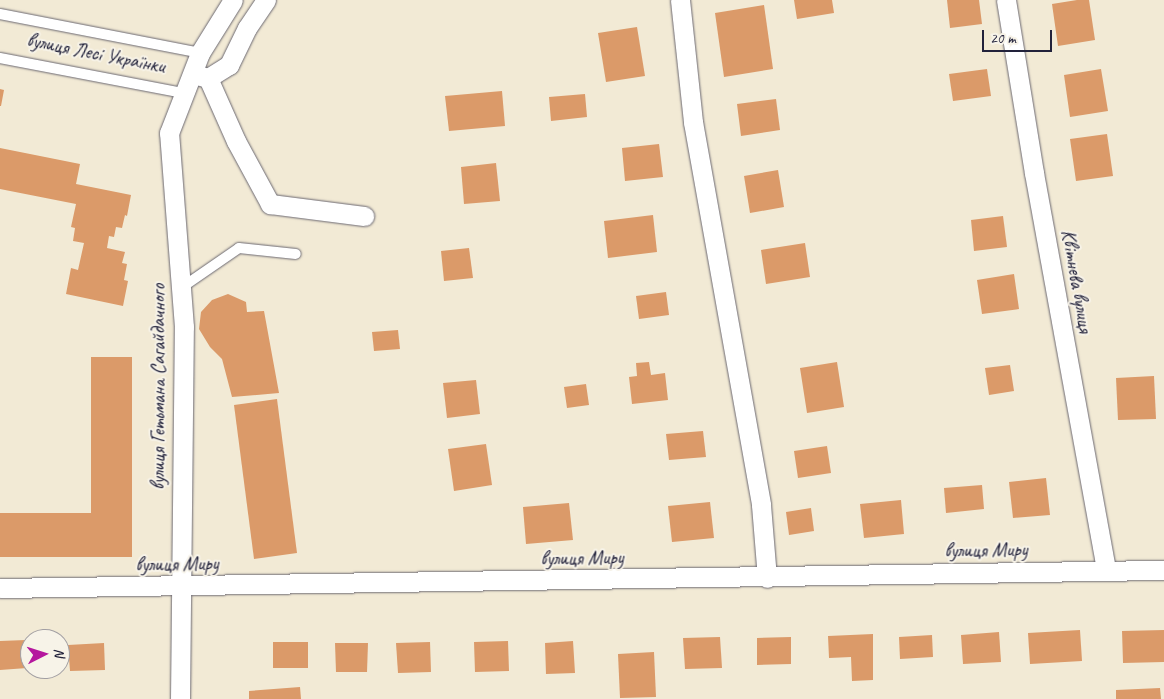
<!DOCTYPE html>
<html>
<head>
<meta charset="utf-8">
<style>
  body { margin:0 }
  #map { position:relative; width:1164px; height:699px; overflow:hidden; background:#f2ead5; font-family:Caveat,sans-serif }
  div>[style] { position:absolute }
  .building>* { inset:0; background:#db9a69 }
  .roads { filter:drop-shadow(0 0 1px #6b6871) drop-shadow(0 0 1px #6b6871) }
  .lane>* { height:10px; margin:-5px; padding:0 5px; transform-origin:5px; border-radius:5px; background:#fff }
  .street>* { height:19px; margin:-9.5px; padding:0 9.5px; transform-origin:9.5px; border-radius:9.5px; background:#fff }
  span { translate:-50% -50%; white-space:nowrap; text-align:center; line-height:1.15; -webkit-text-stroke:4px #f7f3e8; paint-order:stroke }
  .street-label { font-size:20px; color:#22223b }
  .north { position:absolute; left:20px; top:629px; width:50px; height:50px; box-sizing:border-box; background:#f7f3e8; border:1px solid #a29fa3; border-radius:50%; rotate:85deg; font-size:14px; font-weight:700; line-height:20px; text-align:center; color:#22223b }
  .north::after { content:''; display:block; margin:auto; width:18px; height:22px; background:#b5179e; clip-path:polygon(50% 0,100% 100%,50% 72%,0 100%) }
  .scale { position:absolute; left:982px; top:30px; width:70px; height:22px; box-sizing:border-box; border:2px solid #22223b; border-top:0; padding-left:6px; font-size:15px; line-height:18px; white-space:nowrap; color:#22223b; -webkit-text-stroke:4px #f7f3e8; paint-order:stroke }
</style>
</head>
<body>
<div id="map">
  <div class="building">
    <i style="clip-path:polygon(794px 0,832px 0,834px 13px,797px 19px)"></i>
    <i style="clip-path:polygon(947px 0,979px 0,982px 24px,950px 28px)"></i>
    <i style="clip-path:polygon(1077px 0,1089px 0,1095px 40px,1058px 46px,1052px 4px)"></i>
    <i style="clip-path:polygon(764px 5px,773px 69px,724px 77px,715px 13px)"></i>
    <i style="clip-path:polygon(637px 27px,645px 76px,606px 82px,598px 33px)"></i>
    <i style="clip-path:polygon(987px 69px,991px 96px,953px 101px,949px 74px)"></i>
    <i style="clip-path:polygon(1101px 69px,1108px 111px,1070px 117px,1064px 75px)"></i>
    <i style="clip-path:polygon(0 89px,4px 90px,1px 106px,0 106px)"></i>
    <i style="clip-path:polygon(502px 91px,505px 126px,449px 131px,445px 96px)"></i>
    <i style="clip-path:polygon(585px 94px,587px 117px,551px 121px,549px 97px)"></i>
    <i style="clip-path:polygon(776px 99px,780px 130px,741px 136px,737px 104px)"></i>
    <i style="clip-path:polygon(1107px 134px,1113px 176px,1076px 181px,1070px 139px)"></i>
    <i style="clip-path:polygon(659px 144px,663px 177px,625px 181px,622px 148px)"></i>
    <i style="clip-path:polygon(0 148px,80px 164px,76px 184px,131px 195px,127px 216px,125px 215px,122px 228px,116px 227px,114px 237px,109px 236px,107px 248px,125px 252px,122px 263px,127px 264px,124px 280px,128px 281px,123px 306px,66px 294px,71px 268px,78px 270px,84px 243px,73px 241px,75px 228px,71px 227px,76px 204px,0 189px)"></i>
    <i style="clip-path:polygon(496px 163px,500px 201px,464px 204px,461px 167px)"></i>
    <i style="clip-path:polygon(778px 170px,784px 207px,750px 213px,744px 176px)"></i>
    <i style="clip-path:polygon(653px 215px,657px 252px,608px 258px,604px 221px)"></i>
    <i style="clip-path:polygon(1003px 216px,1007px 247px,974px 251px,971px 220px)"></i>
    <i style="clip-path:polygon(805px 243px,810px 277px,766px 284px,761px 250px)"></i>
    <i style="clip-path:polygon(469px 248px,473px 278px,444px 281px,441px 251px)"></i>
    <i style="clip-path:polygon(1014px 274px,1019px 309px,982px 314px,977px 280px)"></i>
    <i style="clip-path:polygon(666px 292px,669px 315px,639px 319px,636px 296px)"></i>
    <i style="clip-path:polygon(228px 294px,246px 302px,247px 312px,264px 311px,279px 393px,232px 397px,222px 359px,210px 347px,199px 329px,201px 312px,212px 300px)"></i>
    <i style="clip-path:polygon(398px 330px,400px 349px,374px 351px,372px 332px)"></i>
    <i style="clip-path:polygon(91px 357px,132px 357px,132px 557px,0 557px,0 513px,91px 513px)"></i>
    <i style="clip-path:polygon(649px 362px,651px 375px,665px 373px,668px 400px,632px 404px,629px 377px,637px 376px,636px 363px)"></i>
    <i style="clip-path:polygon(837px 362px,844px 407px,807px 413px,800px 368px)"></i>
    <i style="clip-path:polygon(1010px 365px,1014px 391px,989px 395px,985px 368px)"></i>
    <i style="clip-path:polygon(1154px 376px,1156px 419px,1118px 420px,1116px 378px)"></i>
    <i style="clip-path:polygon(476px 380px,480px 414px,447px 418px,443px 383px)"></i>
    <i style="clip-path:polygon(586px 384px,589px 405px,567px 408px,564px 387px)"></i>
    <i style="clip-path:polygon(277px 399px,297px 553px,254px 559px,234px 405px)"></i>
    <i style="clip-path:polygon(703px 431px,706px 457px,669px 460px,666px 434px)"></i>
    <i style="clip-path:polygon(486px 444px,492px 485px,454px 491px,448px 449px)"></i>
    <i style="clip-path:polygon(827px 446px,831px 473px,798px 478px,794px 451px)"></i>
    <i style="clip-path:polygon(1046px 478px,1050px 515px,1013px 518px,1009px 482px)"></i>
    <i style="clip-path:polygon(982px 485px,984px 509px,946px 513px,944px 488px)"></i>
    <i style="clip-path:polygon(901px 500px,904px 534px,864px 538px,860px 504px)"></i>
    <i style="clip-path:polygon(710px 502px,714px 538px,672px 542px,668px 506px)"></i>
    <i style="clip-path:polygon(569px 503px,573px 540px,526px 544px,523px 507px)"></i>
    <i style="clip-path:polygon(811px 508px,814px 531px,789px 535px,786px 512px)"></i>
    <i style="clip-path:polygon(1080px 630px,1082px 661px,1030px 664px,1028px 633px)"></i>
    <i style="clip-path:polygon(1164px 630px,1164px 662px,1123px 663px,1122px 631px)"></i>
    <i style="clip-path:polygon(999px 632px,1001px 662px,963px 664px,961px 635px)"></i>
    <i style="clip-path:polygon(873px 634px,873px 680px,852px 681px,851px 657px,829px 658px,828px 636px)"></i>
    <i style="clip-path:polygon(932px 635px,933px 657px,900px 659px,899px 637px)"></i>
    <i style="clip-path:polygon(720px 637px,722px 668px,685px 669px,683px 638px)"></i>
    <i style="clip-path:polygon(791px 637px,791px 664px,757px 665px,757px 638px)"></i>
    <i style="clip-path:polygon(26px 640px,27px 668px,0 670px,0 641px)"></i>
    <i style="clip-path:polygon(508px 641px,509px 671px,475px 672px,474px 642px)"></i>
    <i style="clip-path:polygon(573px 641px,575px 673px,546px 674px,545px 643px)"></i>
    <i style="clip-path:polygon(273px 642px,308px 642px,308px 668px,273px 668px)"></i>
    <i style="clip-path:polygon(430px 642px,431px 672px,398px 673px,396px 643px)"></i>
    <i style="clip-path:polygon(104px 643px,105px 670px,70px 671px,68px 645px)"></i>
    <i style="clip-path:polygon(335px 643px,368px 643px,367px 672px,336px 672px)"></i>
    <i style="clip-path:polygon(654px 652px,656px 697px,620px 698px,618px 654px)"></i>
    <i style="clip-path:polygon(300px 687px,301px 699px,249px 699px,249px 691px)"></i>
    <i style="clip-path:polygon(1160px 688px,1161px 699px,1116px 699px,1116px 690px)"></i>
  </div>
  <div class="roads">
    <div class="lane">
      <i style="left:0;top:14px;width:204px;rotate:11deg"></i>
      <i style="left:0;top:58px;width:187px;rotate:10.8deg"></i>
      <i style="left:181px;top:288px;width:70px;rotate:-34.6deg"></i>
      <i style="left:239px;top:248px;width:57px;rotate:6deg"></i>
    </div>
    <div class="street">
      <i style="left:680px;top:0;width:123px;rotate:83.9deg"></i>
      <i style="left:693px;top:122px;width:389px;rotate:79.9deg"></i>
      <i style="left:761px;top:505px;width:73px;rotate:85.3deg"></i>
      <i style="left:1006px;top:0;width:175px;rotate:80.8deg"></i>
      <i style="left:1034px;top:173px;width:403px;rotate:79.7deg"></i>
      <i style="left:197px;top:75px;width:11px;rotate:15deg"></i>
      <i style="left:208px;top:78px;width:25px;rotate:-32deg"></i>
      <i style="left:229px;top:65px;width:41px;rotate:-64.1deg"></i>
      <i style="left:247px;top:28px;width:34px;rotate:-56deg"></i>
      <i style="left:208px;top:78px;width:69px;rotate:66deg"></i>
      <i style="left:236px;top:141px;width:72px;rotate:61.6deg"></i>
      <i style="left:270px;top:204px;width:95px;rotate:7.3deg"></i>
      <i style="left:0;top:588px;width:1164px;rotate:-0.89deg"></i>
      <i style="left:180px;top:699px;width:372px;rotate:-89.4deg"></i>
      <i style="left:184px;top:327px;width:195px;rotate:-94.4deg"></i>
      <i style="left:169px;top:133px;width:86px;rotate:-68.8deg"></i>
      <i style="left:200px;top:53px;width:62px;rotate:-58.1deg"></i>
    </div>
  </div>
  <div class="street-label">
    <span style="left:96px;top:53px;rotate:11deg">вулиця Лесі Українки</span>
    <span style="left:1077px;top:281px;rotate:80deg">Квітнева вулиця</span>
    <span style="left:158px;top:387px;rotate:-90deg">вулиця Гетьмана Сагайдачного</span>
    <span style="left:986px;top:550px;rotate:-1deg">вулиця Миру</span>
    <span style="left:582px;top:558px;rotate:-1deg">вулиця Миру</span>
    <span style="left:177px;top:564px;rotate:-1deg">вулиця Миру</span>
  </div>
  <div class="north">N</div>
  <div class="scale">20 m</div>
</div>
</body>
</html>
